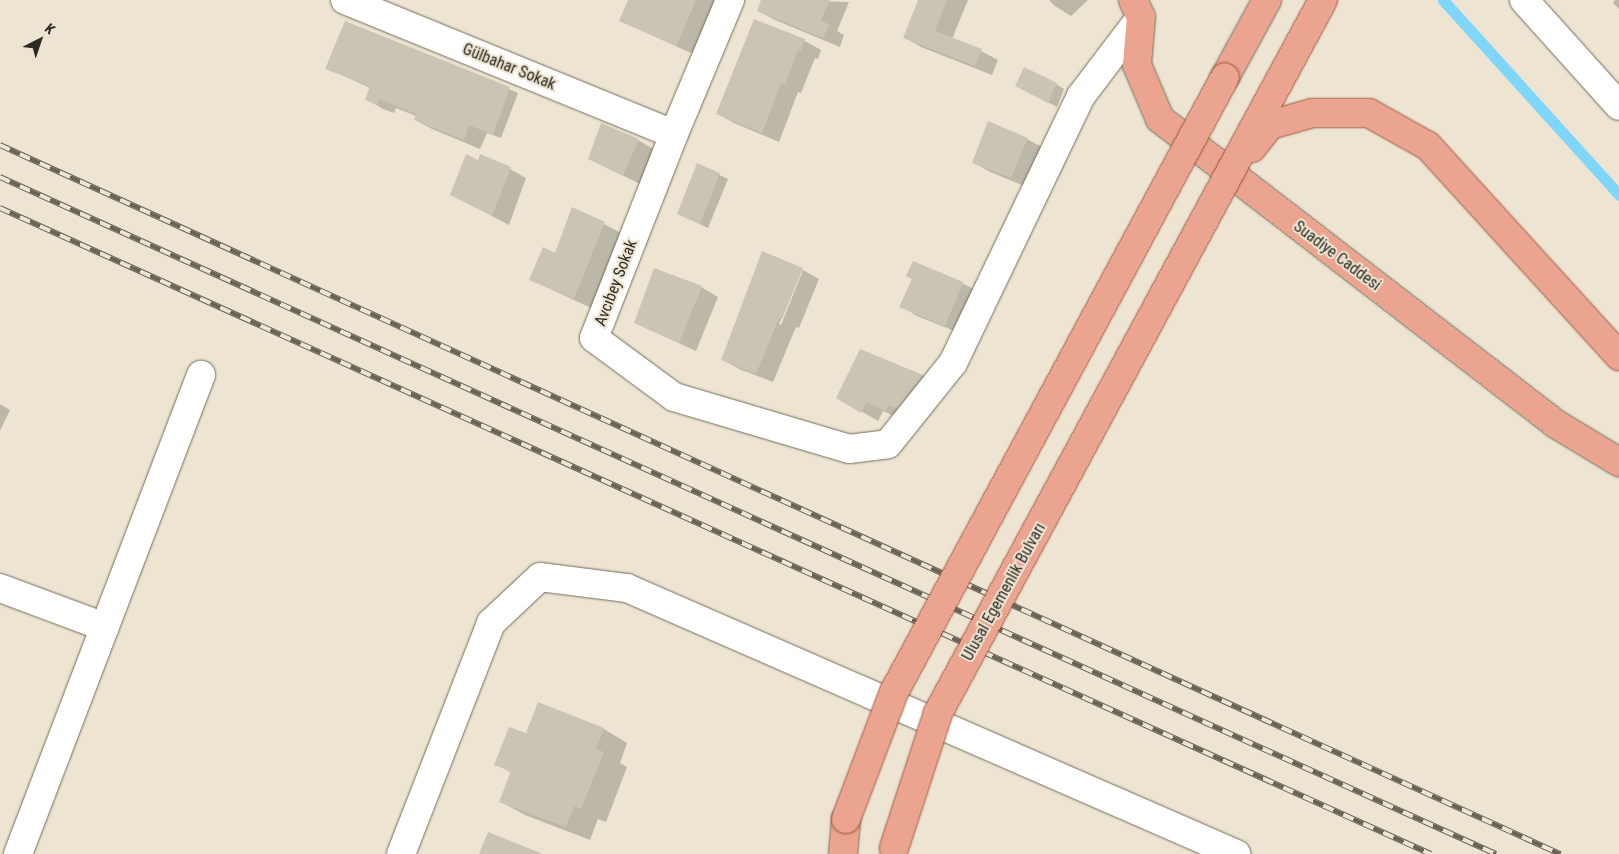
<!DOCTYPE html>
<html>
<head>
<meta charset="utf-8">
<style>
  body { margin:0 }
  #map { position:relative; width:1619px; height:854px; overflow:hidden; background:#ede5d2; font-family:"Roboto Condensed",sans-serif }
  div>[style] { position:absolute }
  .shadow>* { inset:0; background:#0003 }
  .stream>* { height:11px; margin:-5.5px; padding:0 5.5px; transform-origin:5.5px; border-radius:5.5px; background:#80d5fb }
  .building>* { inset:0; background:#ccc4b2 }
  .roads { filter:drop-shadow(0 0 1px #746d5c) drop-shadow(0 0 1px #746d5c) }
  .minor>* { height:28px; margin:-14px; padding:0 14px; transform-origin:14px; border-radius:14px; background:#fff }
  .major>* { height:28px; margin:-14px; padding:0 14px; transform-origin:14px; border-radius:14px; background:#eaa48f }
  .rail>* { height:5.5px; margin-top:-2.75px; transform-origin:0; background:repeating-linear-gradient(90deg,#ede5d2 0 11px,#676357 0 22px); box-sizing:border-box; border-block:1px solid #676357 }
  .bridges { filter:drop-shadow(0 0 1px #9f5239) drop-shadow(0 0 1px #9f5239) }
  .major-bridge>* { height:28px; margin:-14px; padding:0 14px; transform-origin:14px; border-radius:14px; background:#eaa48f }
  span { translate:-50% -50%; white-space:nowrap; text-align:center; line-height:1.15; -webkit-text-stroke:4px #ede5d2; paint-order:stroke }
  .street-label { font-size:16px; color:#2d2a22 }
  .north { position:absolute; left:15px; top:15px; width:50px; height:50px; -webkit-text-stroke:4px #ede5d2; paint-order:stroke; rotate:41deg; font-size:14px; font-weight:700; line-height:20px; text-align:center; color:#2d2a22 }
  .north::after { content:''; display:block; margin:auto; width:18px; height:22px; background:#2d2a22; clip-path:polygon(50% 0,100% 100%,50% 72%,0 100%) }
</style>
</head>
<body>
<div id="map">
  <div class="shadow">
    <i style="clip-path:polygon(629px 0,716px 0,693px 54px,621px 21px)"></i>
    <i style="clip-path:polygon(763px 0,849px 2px,837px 31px,844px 35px,840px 47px,775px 20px,758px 11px)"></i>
    <i style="clip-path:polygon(920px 0,968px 0,952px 39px,981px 51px,998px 60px,992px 75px,921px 47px,905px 38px)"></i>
    <i style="clip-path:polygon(1049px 0,1088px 0,1071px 16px,1055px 6px)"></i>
    <i style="clip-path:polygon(1615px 0,1619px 0,1619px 9px,1613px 3px)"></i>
    <i style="clip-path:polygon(754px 21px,805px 41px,821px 50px,818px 59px,815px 58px,801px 93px,798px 92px,779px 142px,734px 123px,718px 114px)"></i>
    <i style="clip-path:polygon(327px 68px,488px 80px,518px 93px,501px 138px,487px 133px,480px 149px,432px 129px,415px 120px,416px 116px,396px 108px,394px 113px,383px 109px,366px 99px,370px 88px)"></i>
    <i style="clip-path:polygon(1056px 84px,1064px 89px,1057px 107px,1024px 90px)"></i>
    <i style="clip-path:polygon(1027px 139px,1044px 148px,1027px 187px,990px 172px,973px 162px)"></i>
    <i style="clip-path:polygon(638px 140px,655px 150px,640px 184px,589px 159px)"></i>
    <i style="clip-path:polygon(478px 162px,510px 169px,526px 178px,509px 225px,469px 204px)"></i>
    <i style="clip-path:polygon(698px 165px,728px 179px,708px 228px,678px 214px)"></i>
    <i style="clip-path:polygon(604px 224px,621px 233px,591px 308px,531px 280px,556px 254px)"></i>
    <i style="clip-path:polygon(801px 269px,779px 324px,781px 325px,803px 270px,819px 279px,799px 328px,796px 327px,773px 382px,739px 369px,722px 359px)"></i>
    <i style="clip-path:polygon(962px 283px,979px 292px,962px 334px,917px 316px,901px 306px)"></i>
    <i style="clip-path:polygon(701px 287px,718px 297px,696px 351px,635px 323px)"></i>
    <i style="clip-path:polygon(860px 351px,923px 376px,939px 386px,924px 422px,905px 414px,902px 420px,883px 411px,878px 421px,837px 397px)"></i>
    <i style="clip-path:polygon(0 404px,10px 410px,0 431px)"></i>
    <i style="clip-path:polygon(539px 704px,604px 729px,627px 743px,620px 763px,627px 767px,606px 822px,598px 819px,590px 840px,525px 815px,501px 802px,512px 773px,496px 764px,527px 734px)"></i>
  </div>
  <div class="stream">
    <i style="left:1443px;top:0;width:263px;rotate:47.9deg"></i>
  </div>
  <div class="building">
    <i style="clip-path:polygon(628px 0,696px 0,676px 46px,619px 21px)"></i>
    <i style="clip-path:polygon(761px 0,830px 0,821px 20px,829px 25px,823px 38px,757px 11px)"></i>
    <i style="clip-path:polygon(918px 0,947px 0,935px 31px,982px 49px,975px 66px,903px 38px)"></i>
    <i style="clip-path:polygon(754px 19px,805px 39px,801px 51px,798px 50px,785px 85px,781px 83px,762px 133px,716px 114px)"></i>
    <i style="clip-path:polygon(345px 21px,510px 87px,493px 135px,469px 125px,464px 140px,414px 120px,416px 114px,379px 99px,377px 105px,365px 100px,370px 86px,325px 69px)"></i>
    <i style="clip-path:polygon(1024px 67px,1057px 83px,1048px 103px,1015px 86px)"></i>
    <i style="clip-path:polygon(988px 121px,1028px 138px,1011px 178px,972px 163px)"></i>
    <i style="clip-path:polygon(601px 123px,639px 139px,623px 176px,588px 159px)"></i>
    <i style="clip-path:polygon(466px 154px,478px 160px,480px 154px,511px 167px,492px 216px,450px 195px)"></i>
    <i style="clip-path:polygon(697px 163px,720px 173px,700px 224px,677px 214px)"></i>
    <i style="clip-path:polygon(572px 207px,605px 222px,574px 299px,529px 280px,543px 247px,555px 253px)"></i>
    <i style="clip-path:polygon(762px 251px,803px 268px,782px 319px,779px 318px,756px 374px,721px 360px)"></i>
    <i style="clip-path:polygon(913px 261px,963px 282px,945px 326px,899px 307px,912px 279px,906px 276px)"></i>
    <i style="clip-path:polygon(654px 268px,702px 286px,679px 343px,634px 323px)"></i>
    <i style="clip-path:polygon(860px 349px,923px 375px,907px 413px,888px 405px,886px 411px,866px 402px,861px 413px,836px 398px)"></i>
    <i style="clip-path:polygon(538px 702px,604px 728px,596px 749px,604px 752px,581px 809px,574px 806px,566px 827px,499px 802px,511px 771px,494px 765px,509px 727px,526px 733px)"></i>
    <i style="clip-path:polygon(488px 832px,543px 854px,479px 854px)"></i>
  </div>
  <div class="roads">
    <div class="minor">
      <i style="left:345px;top:0;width:355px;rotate:22.2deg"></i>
      <i style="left:730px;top:0;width:145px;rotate:112.7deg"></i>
      <i style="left:674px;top:134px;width:219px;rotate:111.4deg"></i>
      <i style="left:594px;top:338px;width:99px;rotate:36.4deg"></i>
      <i style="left:674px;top:397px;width:183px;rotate:16.5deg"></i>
      <i style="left:849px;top:449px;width:39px;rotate:-7deg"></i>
      <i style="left:888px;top:444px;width:104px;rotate:-51.3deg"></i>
      <i style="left:953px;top:363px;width:296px;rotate:-64.4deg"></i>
      <i style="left:1081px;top:96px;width:99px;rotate:-52.8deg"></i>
      <i style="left:1524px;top:0;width:142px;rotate:48.1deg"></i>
      <i style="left:0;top:588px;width:112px;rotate:20.4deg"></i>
      <i style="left:18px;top:854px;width:513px;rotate:-69.09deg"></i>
      <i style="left:401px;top:854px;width:248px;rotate:-68.7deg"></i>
      <i style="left:491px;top:623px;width:67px;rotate:-43.2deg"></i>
      <i style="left:540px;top:577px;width:88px;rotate:7.2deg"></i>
      <i style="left:627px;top:588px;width:665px;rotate:23.59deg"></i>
    </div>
    <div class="major">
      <i style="left:1133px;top:0;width:19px;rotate:65deg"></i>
      <i style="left:1141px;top:17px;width:48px;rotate:94.8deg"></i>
      <i style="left:1137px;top:65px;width:59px;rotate:66.9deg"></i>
      <i style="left:1160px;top:119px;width:500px;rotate:37.6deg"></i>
      <i style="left:1556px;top:424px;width:74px;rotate:31.1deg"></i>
      <i style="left:1225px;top:77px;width:88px;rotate:-61.4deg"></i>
      <i style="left:843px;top:854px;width:35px;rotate:-85deg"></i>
    </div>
  </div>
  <div class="rail">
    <i style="left:0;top:145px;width:1714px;rotate:24.44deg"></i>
    <i style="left:0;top:177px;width:1642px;rotate:24.35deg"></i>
    <i style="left:0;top:208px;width:1570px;rotate:24.3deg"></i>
  </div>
  <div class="bridges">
    <div class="major-bridge">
      <i style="left:1252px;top:148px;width:29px;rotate:-52deg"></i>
      <i style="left:1270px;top:125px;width:44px;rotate:-15.9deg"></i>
      <i style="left:1312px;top:113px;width:57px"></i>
      <i style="left:1369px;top:113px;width:68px;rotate:29.2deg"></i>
      <i style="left:1428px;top:146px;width:284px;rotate:47.7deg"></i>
      <i style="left:846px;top:819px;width:136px;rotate:-69.3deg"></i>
      <i style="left:894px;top:692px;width:698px;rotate:-61.71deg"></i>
      <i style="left:894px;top:848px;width:142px;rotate:-71.9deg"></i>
      <i style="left:938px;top:713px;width:810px;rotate:-61.63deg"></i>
    </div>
  </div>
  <div class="street-label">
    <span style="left:509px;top:67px;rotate:22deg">Gülbahar Sokak</span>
    <span style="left:1337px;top:256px;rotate:37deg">Suadiye Caddesi</span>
    <span style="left:616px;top:283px;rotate:-69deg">Avcıbey Sokak</span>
    <span style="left:1004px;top:592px;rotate:-61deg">Ulusal Egemenlik Bulvarı</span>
  </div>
  <div class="north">K</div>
</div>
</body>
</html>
